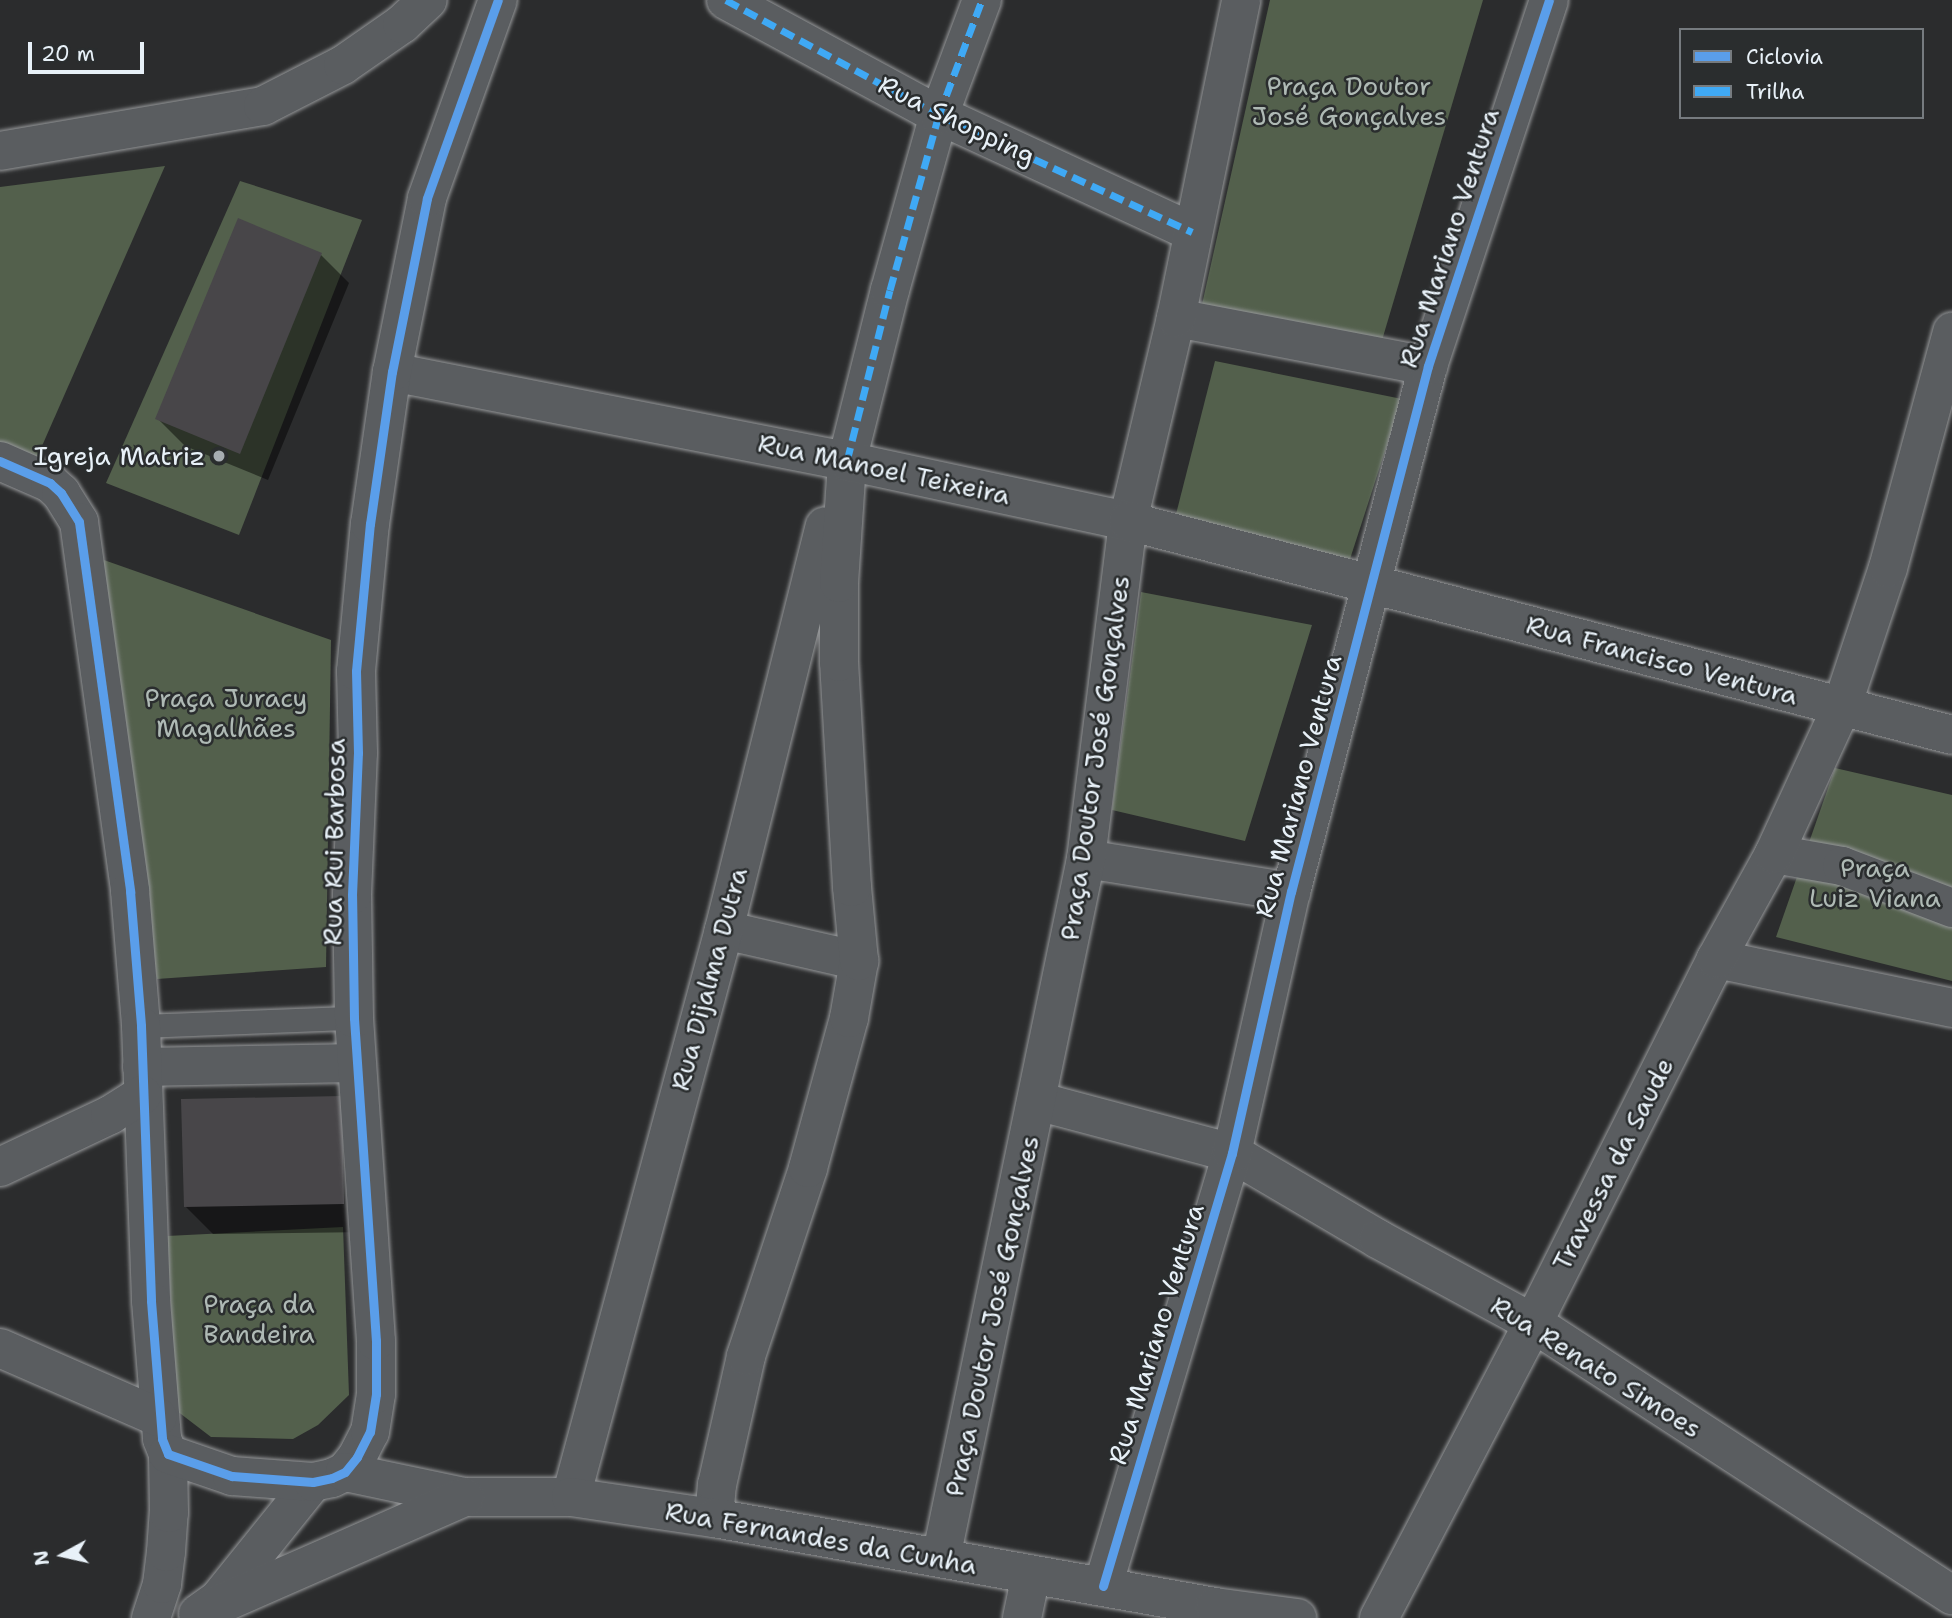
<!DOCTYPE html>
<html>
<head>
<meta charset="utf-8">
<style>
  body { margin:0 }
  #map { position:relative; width:1952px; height:1618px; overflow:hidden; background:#2b2c2d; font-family:"Shantell Sans",sans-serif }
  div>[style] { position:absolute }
  .green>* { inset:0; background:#53604c }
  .shadow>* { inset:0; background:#0007 }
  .building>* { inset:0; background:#484649 }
  .roads { filter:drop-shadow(0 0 2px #96989a) drop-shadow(0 0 2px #96989a) }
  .lane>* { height:23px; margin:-11.5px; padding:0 11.5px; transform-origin:11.5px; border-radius:11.5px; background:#5a5d60 }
  .street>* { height:38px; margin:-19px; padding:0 19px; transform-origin:19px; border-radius:19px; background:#5a5d60 }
  .secondary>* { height:38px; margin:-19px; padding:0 19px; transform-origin:19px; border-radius:19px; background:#5a5d60 }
  .quiet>* { height:7px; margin-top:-3.5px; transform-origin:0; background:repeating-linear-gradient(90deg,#3fa9f5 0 14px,transparent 0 21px) }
  .cycleway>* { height:9px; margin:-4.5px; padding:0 4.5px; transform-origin:4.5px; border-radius:4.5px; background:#5a9eea }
  .dots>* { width:19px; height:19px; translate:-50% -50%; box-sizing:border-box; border:4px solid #2a2d2e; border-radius:50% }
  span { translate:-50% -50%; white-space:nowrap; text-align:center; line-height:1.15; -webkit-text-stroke:5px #2a2d2e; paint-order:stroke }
  .park-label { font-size:26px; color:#afbab5 }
  .street-label { font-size:26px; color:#e8f1f8 }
  .poi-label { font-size:26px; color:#e8f1f8 }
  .right { translate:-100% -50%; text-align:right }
  .legend { position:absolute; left:1679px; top:28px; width:245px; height:91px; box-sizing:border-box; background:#2a2d2e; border:2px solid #767b7f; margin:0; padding:9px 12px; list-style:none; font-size:21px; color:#e8f1f8 }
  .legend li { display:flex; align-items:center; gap:14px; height:35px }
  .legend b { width:35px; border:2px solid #767b7f }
  .north { position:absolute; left:28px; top:1520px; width:70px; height:70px; -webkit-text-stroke:5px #2a2d2e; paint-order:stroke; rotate:262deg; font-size:19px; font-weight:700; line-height:28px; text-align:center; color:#e8f1f8 }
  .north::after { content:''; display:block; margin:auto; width:24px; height:32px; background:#e8f1f8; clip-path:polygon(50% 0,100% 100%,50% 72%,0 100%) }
  .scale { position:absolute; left:28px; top:42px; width:116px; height:32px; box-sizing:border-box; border:4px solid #e8f1f8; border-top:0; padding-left:9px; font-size:21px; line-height:24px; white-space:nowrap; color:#e8f1f8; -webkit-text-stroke:5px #2a2d2e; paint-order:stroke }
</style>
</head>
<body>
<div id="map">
  <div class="green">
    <i style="clip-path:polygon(1270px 0,1483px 0,1380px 347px,1201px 309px)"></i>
    <i style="clip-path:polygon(165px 166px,31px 471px,0 456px,0 187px)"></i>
    <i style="clip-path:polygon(240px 181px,362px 220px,239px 535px,106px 483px)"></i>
    <i style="clip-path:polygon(1215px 361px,1402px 399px,1350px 559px,1172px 530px)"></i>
    <i style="clip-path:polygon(101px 559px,331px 640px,326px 967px,157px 979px)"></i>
    <i style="clip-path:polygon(1141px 592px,1312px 625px,1245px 841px,1112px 810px)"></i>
    <i style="clip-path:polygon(1835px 768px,1952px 795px,1952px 981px,1776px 937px)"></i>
    <i style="clip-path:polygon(343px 1227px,349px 1395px,318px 1425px,293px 1439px,211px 1437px,177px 1411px,167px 1236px)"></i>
  </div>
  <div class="shadow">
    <i style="clip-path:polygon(321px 255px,349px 283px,268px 480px,185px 446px,157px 418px)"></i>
    <i style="clip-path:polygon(342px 1097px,371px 1232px,213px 1234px,185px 1206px)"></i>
  </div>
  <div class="building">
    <i style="clip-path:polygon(238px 218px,322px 253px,240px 454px,155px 419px)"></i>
    <i style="clip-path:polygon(342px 1096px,344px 1204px,184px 1207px,181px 1099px)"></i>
  </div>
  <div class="roads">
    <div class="lane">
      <i style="left:141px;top:1026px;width:213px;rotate:-2.2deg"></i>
    </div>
    <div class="street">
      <i style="left:726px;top:0;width:242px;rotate:28.4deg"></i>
      <i style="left:939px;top:115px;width:279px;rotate:24.8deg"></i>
      <i style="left:1176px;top:318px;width:257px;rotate:10.8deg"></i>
      <i style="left:1774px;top:854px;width:69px;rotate:10deg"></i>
      <i style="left:1842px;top:866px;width:118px;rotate:20.9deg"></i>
      <i style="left:1086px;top:859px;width:208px;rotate:9.1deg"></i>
      <i style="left:724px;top:930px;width:139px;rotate:12.9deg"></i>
      <i style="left:1716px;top:959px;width:241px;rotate:11.7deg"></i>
      <i style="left:142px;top:1067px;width:214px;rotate:-1.1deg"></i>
      <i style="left:1037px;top:1101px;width:202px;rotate:14.9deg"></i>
      <i style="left:1232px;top:1153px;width:169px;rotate:30.5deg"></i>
      <i style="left:1378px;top:1239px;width:176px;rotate:28.5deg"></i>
      <i style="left:1533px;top:1323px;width:500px;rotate:33deg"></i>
      <i style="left:571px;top:1497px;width:587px;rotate:-74.9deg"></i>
      <i style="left:724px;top:930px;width:416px;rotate:-76deg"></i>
      <i style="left:714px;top:1518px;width:33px;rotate:-85deg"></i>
      <i style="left:717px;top:1485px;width:132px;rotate:-77.3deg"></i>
      <i style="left:746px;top:1356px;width:198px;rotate:-71.7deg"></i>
      <i style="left:808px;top:1168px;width:156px;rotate:-74.7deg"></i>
      <i style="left:849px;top:1018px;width:58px;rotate:-80deg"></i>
      <i style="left:859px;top:961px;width:74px;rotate:-95.4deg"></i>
      <i style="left:852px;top:887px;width:225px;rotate:-93.3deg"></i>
      <i style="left:839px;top:662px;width:79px;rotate:-90deg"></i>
      <i style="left:839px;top:583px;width:122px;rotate:-86.2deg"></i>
      <i style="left:847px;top:461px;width:176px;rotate:-75.9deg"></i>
      <i style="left:890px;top:290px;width:182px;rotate:-74.4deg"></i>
      <i style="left:939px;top:115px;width:123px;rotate:-69.5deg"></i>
      <i style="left:941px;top:1558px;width:714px;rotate:-78.28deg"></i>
      <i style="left:1086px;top:859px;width:341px;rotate:-82.9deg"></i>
      <i style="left:1128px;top:521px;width:209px;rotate:-76.7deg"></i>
      <i style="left:1176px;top:318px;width:325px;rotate:-78.4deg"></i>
      <i style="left:1103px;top:1586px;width:452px;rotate:-73.4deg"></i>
      <i style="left:1232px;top:1153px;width:268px;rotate:-77.3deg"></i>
      <i style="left:1291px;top:892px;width:544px;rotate:-75.4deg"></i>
      <i style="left:1428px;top:366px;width:385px;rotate:-71.7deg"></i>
      <i style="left:202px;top:1611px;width:19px;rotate:-35deg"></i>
      <i style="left:218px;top:1600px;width:151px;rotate:-51.2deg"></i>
      <i style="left:151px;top:1618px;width:36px;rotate:-72deg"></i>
      <i style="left:162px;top:1584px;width:32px;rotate:-83deg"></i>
      <i style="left:166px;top:1552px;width:39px;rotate:-86deg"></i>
      <i style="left:169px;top:1513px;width:59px;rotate:-91deg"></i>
      <i style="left:1022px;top:1618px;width:44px;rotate:-78.2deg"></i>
      <i style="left:1379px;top:1618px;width:333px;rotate:-62.4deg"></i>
      <i style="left:1533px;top:1323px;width:407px;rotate:-63.3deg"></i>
      <i style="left:1716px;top:959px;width:120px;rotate:-61.1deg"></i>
      <i style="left:1774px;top:854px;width:163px;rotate:-65.3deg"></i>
      <i style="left:1842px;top:706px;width:145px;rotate:-71.6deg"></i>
      <i style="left:1888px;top:568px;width:245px;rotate:-74.8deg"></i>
    </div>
    <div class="secondary">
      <i style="left:0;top:151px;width:267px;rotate:-9.7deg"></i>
      <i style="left:263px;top:106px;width:90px;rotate:-27.1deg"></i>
      <i style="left:343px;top:65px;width:72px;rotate:-34.8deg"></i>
      <i style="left:402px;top:24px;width:35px;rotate:-43deg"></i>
      <i style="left:392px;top:372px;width:464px;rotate:11.1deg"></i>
      <i style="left:847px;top:461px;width:287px;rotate:12.1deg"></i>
      <i style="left:1128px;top:521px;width:851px;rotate:14.56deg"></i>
      <i style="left:0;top:461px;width:55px;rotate:23.7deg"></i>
      <i style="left:50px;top:483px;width:15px;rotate:42deg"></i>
      <i style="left:61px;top:493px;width:34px;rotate:58deg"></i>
      <i style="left:79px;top:522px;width:373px;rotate:82.1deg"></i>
      <i style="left:130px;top:891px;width:135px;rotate:85.3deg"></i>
      <i style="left:141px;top:1026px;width:275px;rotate:87.9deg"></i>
      <i style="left:151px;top:1301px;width:138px;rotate:85.4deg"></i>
      <i style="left:162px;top:1439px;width:16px;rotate:68deg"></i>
      <i style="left:168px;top:1454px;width:68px;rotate:19deg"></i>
      <i style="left:232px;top:1476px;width:81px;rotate:4.2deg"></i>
      <i style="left:313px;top:1482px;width:19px;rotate:-12deg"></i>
      <i style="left:332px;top:1478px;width:14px;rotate:-25deg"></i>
      <i style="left:345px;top:1472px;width:19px;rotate:-51deg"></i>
      <i style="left:357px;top:1457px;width:28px;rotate:-63deg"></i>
      <i style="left:370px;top:1432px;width:38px;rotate:-81deg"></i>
      <i style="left:376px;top:1394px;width:53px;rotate:-90deg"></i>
      <i style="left:376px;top:1341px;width:324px;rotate:-93.9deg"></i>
      <i style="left:354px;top:1018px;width:123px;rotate:-90.9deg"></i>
      <i style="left:352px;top:895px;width:142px;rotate:-87.6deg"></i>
      <i style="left:358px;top:753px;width:82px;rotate:-91.4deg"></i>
      <i style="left:356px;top:671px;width:148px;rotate:-84.6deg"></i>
      <i style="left:370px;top:524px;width:154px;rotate:-81.8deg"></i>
      <i style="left:392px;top:372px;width:177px;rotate:-78.6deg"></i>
      <i style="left:427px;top:198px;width:210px;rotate:-70.3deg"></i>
      <i style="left:0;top:1167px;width:122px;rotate:-25.3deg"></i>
      <i style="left:110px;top:1115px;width:38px;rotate:-32deg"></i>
      <i style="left:0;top:1348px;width:172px;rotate:23.6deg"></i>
      <i style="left:345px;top:1472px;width:122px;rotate:11.9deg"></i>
      <i style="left:464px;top:1497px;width:107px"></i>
      <i style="left:571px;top:1497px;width:145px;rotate:8.4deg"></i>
      <i style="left:714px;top:1518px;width:509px;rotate:10.07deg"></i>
      <i style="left:1215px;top:1607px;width:83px;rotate:7.6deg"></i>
      <i style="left:198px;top:1614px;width:291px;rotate:-23.7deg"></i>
    </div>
  </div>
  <div class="quiet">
    <i style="left:726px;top:0;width:242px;rotate:28.4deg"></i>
    <i style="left:939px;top:115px;width:279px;rotate:24.8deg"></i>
    <i style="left:847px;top:461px;width:176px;rotate:-75.9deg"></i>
    <i style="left:890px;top:290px;width:182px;rotate:-74.4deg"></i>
    <i style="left:939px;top:115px;width:123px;rotate:-69.5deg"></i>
  </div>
  <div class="cycleway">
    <i style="left:0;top:461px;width:55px;rotate:23.7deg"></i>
    <i style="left:50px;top:483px;width:15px;rotate:42deg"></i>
    <i style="left:61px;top:493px;width:34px;rotate:58deg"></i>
    <i style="left:79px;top:522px;width:373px;rotate:82.1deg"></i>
    <i style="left:130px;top:891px;width:135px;rotate:85.3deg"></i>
    <i style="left:141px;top:1026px;width:275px;rotate:87.9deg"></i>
    <i style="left:151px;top:1301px;width:138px;rotate:85.4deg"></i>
    <i style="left:162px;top:1439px;width:16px;rotate:68deg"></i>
    <i style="left:168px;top:1454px;width:68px;rotate:19deg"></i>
    <i style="left:232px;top:1476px;width:81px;rotate:4.2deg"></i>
    <i style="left:313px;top:1482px;width:19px;rotate:-12deg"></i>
    <i style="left:332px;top:1478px;width:14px;rotate:-25deg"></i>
    <i style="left:345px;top:1472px;width:19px;rotate:-51deg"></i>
    <i style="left:357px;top:1457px;width:28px;rotate:-63deg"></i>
    <i style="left:370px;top:1432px;width:38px;rotate:-81deg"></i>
    <i style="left:376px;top:1394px;width:53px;rotate:-90deg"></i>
    <i style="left:376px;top:1341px;width:324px;rotate:-93.9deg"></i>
    <i style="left:354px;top:1018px;width:123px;rotate:-90.9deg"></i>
    <i style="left:352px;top:895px;width:142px;rotate:-87.6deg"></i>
    <i style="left:358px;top:753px;width:82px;rotate:-91.4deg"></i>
    <i style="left:356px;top:671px;width:148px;rotate:-84.6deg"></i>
    <i style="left:370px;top:524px;width:154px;rotate:-81.8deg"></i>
    <i style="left:392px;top:372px;width:177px;rotate:-78.6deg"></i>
    <i style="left:427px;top:198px;width:210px;rotate:-70.3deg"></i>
    <i style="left:1103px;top:1586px;width:452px;rotate:-73.4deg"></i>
    <i style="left:1232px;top:1153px;width:268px;rotate:-77.3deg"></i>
    <i style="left:1291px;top:892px;width:544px;rotate:-75.4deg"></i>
    <i style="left:1428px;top:366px;width:385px;rotate:-71.7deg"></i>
  </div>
  <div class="dots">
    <i style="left:219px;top:456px;background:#a6acb1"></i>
  </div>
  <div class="park-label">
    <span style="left:1349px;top:101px">Praça Doutor<br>José Gonçalves</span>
    <span style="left:226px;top:713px">Praça Juracy<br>Magalhães</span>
    <span style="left:1875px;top:883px">Praça<br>Luiz Viana</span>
    <span style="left:259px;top:1319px">Praça da<br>Bandeira</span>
  </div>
  <div class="street-label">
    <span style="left:957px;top:120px;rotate:26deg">Rua Shopping</span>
    <span style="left:1449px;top:238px;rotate:-72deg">Rua Mariano Ventura</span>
    <span style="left:884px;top:469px;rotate:12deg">Rua Manoel Teixeira</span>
    <span style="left:1662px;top:660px;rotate:15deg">Rua Francisco Ventura</span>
    <span style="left:1095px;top:758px;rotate:-82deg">Praça Doutor José Gonçalves</span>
    <span style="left:1298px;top:786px;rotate:-75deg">Rua Mariano Ventura</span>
    <span style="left:334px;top:842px;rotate:-89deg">Rua Rui Barbosa</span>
    <span style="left:709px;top:979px;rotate:-75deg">Rua Dijalma Dutra</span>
    <span style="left:1613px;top:1164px;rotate:-63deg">Travessa da Saude</span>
    <span style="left:992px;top:1316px;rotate:-78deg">Praça Doutor José Gonçalves</span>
    <span style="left:1156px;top:1334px;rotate:-73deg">Rua Mariano Ventura</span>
    <span style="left:1596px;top:1367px;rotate:32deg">Rua Renato Simoes</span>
    <span style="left:821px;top:1538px;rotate:10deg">Rua Fernandes da Cunha</span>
  </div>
  <div class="poi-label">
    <span class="right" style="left:205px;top:456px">Igreja Matriz</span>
  </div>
  <ul class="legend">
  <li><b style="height:9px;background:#5a9eea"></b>Ciclovia</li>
  <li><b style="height:9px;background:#3fa9f5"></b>Trilha</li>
  </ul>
  <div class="north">N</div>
  <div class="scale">20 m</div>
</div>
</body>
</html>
